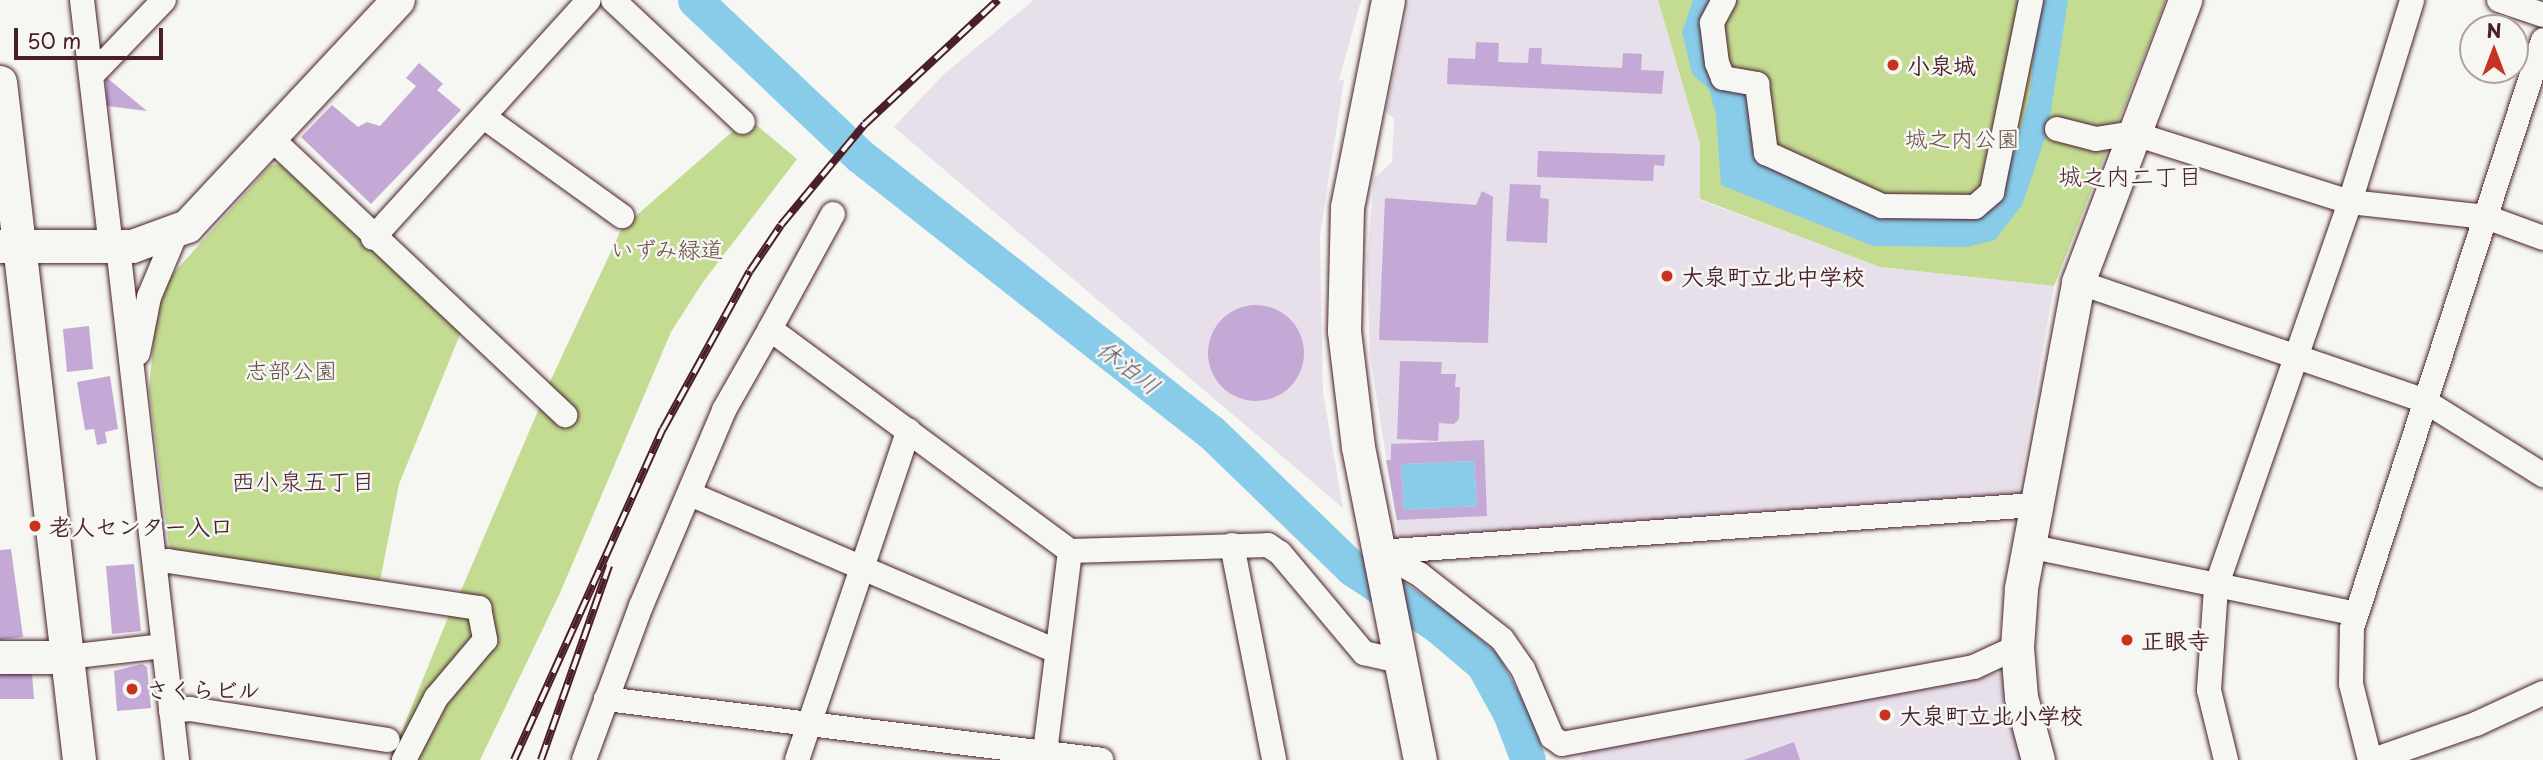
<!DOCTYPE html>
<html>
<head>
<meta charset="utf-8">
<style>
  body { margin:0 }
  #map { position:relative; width:2543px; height:760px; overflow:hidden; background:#f6f6f2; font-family:"Playpen Sans","Klee One",sans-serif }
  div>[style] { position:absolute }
  .built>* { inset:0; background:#e7dfea }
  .green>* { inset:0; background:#c4dc92 }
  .water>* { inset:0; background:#88cce9 }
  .river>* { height:35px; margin:-17.5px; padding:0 17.5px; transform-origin:17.5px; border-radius:17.5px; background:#88cce9 }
  .building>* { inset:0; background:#c4a9d7 }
  .round { border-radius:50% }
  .roads { filter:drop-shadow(0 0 2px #4a1f2b) drop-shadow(0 0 2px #4a1f2b) }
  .street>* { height:24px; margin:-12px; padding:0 12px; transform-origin:12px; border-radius:12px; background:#f6f6f2 }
  .secondary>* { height:33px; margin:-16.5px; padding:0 16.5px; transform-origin:16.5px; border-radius:16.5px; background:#f6f6f2 }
  .rail>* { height:8px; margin-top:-4px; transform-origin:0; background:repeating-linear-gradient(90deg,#f6f6f2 0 16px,#4a1f2b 0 32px); box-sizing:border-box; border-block:2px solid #4a1f2b }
  .dots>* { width:19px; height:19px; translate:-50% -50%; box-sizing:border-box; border:4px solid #f6f6f2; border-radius:50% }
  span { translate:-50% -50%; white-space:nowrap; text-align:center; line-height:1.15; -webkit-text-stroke:5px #f6f6f2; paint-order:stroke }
  .poi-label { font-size:23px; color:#4a1f2b; font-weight:700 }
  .left { translate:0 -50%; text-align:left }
  .park-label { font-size:23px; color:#684e45 }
  .neighbourhood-label { font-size:24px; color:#4a1f2b }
  .water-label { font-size:24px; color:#5d5364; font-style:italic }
  .north { position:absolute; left:2459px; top:14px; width:70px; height:70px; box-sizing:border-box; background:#f6f6f2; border:2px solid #b1a0a2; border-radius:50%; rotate:0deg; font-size:19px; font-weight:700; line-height:28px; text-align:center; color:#4a1f2b }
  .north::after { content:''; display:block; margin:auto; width:24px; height:32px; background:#c8321e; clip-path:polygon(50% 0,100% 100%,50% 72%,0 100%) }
  .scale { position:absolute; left:14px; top:28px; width:149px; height:32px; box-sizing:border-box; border:4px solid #4a1f2b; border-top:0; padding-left:9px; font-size:21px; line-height:24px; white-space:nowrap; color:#4a1f2b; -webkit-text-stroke:5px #f6f6f2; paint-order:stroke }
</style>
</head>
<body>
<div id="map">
  <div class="built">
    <i style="clip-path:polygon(1034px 0,1361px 0,1339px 80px,1344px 80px,1320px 235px,1323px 393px,1343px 508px,894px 127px,944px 74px)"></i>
    <i style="clip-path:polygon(1410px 0,1658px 0,1700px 144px,1700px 200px,1880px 267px,2054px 286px,2017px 498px,1399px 538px,1370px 356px,1367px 260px,1374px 178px,1392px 162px,1394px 119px,1386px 111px)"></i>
    <i style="clip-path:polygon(2000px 673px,2006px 678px,2023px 760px,1580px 760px,1587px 748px)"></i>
  </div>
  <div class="green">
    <i style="clip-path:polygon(1658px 0,2166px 0,2054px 286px,1880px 267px,1700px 199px,1700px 144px)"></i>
    <i style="clip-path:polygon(748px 118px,797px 159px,703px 282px,671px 332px,560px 593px,480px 760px,390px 760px,449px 615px,473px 620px,460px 593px,540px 406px,566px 429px,575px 409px,548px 386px,622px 228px)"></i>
    <i style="clip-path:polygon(280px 164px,461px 332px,399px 484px,380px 581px,170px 553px,149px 390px,156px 313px,170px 277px,271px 165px)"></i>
  </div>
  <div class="water">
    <i style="clip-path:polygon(1693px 0,1717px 0,1710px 67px,1754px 89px,1762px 157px,1879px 214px,2001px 195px,2030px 95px,2038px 0,2068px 0,2048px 130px,2022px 205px,1995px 240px,1967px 247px,1873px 246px,1721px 185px,1716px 115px,1709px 89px,1692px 74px,1682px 32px)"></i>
    <i style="clip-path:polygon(1474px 461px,1477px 506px,1404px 510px,1401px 464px)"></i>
  </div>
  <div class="river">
    <i style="left:695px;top:0;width:227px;rotate:43.4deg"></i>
    <i style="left:860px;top:156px;width:447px;rotate:38.2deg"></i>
    <i style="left:1211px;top:432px;width:197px;rotate:44deg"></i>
    <i style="left:1353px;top:569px;width:102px;rotate:33.8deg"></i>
    <i style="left:1438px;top:626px;width:59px;rotate:40.2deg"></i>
    <i style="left:1483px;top:664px;width:56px;rotate:61.1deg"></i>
    <i style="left:1510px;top:713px;width:50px;rotate:69deg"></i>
  </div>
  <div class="building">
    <i style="clip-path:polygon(1476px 42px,1499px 43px,1498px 62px,1528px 63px,1529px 48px,1542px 48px,1541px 64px,1622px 68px,1623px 53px,1642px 54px,1641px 70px,1664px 71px,1662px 94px,1447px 84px,1448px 58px,1475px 59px)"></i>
    <i style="clip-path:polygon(419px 63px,443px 84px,437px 90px,461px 110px,371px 204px,301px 137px,332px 105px,358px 127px,367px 122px,380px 126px,416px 86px,406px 78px)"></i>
    <i style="clip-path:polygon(106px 77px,147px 111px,107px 106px)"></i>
    <i style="clip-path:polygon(1538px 151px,1665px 155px,1664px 166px,1654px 165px,1653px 181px,1537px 177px)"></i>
    <i style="clip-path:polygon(1510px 184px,1541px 185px,1540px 198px,1549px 199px,1547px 243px,1506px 241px)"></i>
    <i style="clip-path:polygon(1482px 191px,1493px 197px,1488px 343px,1379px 340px,1385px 198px,1476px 205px)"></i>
    <i class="round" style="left:1208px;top:305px;width:96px;height:96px"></i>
    <i style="clip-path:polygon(89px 326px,93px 369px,67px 372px,63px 329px)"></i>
    <i style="clip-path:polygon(1400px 361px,1442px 362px,1441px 374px,1456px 374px,1455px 387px,1460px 387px,1459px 419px,1454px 424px,1439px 423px,1438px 441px,1397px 439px)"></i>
    <i style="clip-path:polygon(110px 376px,118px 429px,105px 432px,107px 443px,97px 445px,94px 429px,85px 430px,77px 382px)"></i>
    <i style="clip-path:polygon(evenodd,1484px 440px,1487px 516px,1397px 520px,1386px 460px,1391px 460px,1391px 444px,1484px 440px,1474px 461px,1477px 506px,1404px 510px,1401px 464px,1474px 461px)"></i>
    <i style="clip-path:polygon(11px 549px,23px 637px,0 640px,0 550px)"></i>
    <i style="clip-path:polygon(134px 564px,141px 631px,112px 634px,106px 566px)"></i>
    <i style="clip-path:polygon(142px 664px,147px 667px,151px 708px,117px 711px,114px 671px)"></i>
    <i style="clip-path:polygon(0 673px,32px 673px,34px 699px,0 699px)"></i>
    <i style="clip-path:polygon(1794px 742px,1800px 760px,1744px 760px)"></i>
  </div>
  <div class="roads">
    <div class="street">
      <i style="left:82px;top:0;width:249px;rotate:83.3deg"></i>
      <i style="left:613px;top:0;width:178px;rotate:43.2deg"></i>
      <i style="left:1724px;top:0;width:26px;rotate:118deg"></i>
      <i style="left:1712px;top:23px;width:40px;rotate:82.9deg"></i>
      <i style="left:1717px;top:63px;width:16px;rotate:68deg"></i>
      <i style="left:1723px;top:78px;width:35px;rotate:10deg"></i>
      <i style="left:1757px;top:84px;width:70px;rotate:82.6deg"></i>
      <i style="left:1766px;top:153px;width:128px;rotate:24.6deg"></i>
      <i style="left:1882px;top:206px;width:93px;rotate:0.6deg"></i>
      <i style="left:1975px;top:207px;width:23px;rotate:-41deg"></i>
      <i style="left:1992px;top:192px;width:196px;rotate:-78.5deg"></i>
      <i style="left:2499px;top:0;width:46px;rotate:18.8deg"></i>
      <i style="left:94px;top:73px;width:101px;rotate:-46.2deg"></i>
      <i style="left:484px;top:117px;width:170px;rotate:35.7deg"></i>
      <i style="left:2057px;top:129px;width:40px;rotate:14.4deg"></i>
      <i style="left:2096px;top:139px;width:36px;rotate:-9deg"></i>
      <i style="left:2132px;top:133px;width:229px;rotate:17.6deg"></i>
      <i style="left:2350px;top:202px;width:137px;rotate:6.3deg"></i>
      <i style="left:2486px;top:217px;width:61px;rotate:20.2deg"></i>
      <i style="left:272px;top:139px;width:403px;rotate:43.3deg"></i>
      <i style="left:373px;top:238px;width:321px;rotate:-47.8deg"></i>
      <i style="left:118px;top:247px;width:516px;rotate:83.44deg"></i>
      <i style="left:2078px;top:282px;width:365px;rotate:18.9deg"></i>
      <i style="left:2423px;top:400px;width:142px;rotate:32deg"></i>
      <i style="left:770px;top:329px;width:131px;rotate:-61.3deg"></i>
      <i style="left:138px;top:353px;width:57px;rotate:-78.9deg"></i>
      <i style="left:149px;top:297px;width:69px;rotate:-67.1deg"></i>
      <i style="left:690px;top:494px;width:399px;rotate:23.2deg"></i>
      <i style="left:1232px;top:545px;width:219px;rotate:78.9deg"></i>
      <i style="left:2028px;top:546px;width:335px;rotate:11.7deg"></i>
      <i style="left:1379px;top:552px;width:46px;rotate:28.8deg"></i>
      <i style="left:1419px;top:574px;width:105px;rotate:38.1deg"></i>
      <i style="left:1502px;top:639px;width:37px;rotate:55deg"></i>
      <i style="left:1523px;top:669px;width:74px;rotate:66.9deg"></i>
      <i style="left:1552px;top:737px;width:12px;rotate:35deg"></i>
      <i style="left:1562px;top:744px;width:419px;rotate:-10.6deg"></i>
      <i style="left:1974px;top:667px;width:47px;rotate:-24.9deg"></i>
      <i style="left:1379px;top:552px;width:658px;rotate:-4.1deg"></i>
      <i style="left:155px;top:564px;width:13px;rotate:-13deg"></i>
      <i style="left:168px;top:561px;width:315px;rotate:8.6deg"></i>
      <i style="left:479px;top:608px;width:33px;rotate:79deg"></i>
      <i style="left:485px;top:640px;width:76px;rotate:130.2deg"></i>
      <i style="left:436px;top:698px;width:70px;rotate:117.3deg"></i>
      <i style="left:67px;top:657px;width:97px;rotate:-6.5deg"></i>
      <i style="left:606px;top:699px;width:499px;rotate:7deg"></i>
      <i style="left:171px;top:711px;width:19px;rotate:-6deg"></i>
      <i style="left:190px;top:709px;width:200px;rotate:8.9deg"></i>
      <i style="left:584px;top:760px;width:164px;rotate:-69.7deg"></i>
      <i style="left:641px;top:606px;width:213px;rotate:-67deg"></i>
      <i style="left:724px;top:410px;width:93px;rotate:-60.4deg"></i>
      <i style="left:770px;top:329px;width:373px;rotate:36.5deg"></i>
      <i style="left:1070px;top:551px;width:198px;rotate:-1.7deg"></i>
      <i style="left:1268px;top:545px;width:14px;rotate:34deg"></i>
      <i style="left:1280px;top:553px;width:131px;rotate:50deg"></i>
      <i style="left:1364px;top:653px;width:36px;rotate:13deg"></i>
      <i style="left:797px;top:760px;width:348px;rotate:-71.3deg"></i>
      <i style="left:1044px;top:760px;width:211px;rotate:-82.9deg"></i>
      <i style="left:2226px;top:760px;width:72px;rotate:-103.7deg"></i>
      <i style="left:2209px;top:690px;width:103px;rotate:-86.1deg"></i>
      <i style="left:2216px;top:587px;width:408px;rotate:-70.8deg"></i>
      <i style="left:2350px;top:202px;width:211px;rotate:-72.9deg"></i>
      <i style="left:2370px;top:760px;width:78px;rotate:-104deg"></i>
      <i style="left:2351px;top:684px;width:56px;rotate:-89deg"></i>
      <i style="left:2352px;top:628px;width:618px;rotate:-72deg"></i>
      <i style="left:2373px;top:760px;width:109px;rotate:-19.3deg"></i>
      <i style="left:2476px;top:724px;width:74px;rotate:-24.8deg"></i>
    </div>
    <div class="secondary">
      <i style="left:1388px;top:0;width:211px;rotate:101.2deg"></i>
      <i style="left:1347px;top:207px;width:124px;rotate:91.4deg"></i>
      <i style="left:1344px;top:331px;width:117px;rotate:83.1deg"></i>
      <i style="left:1358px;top:447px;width:319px;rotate:78.8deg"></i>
      <i style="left:0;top:82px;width:683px;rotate:83.35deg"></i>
      <i style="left:0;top:246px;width:132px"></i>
      <i style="left:132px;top:246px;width:59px;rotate:-20deg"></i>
      <i style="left:187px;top:226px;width:309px;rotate:-47deg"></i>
      <i style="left:0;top:657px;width:67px"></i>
      <i style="left:2038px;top:760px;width:65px;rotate:-105.1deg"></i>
      <i style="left:2021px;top:697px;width:50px;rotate:-94.6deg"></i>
      <i style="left:2017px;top:647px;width:59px;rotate:-86.1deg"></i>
      <i style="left:2021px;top:588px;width:311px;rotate:-79.4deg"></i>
      <i style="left:2078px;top:282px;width:302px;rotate:-69.2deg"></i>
    </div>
  </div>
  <div class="rail">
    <i style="left:514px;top:760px;width:363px;rotate:-65.8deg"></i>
    <i style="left:663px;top:429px;width:180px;rotate:-61.2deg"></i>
    <i style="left:750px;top:271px;width:55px;rotate:-56deg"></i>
    <i style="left:781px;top:225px;width:131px;rotate:-50.3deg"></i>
    <i style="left:865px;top:124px;width:182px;rotate:-43deg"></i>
    <i style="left:541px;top:760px;width:206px;rotate:-70.7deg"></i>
  </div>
  <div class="dots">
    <i style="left:1893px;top:65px;background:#c8321e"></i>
    <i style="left:1667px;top:276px;background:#c8321e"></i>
    <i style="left:35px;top:526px;background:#c8321e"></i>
    <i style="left:2127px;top:640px;background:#c8321e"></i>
    <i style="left:132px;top:689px;background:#c8321e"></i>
    <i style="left:1885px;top:715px;background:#c8321e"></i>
  </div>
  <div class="poi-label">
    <span class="left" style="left:1907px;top:65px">小泉城</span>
    <span class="left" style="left:1681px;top:276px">大泉町立北中学校</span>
    <span class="left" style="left:49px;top:526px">老人センター入口</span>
    <span class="left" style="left:2141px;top:640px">正眼寺</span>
    <span class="left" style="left:146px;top:689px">さくらビル</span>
    <span class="left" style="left:1899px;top:715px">大泉町立北小学校</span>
  </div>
  <div class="park-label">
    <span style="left:1962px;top:138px">城之内公園</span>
    <span style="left:667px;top:249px">いずみ緑道</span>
    <span style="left:291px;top:370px">志部公園</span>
  </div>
  <div class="neighbourhood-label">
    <span style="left:2130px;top:176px">城之内二丁目</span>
    <span style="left:303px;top:481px">西小泉五丁目</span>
  </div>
  <div class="water-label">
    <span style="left:1129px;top:367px;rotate:38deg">休泊川</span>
  </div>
  <div class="north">N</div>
  <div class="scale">50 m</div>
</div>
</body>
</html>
